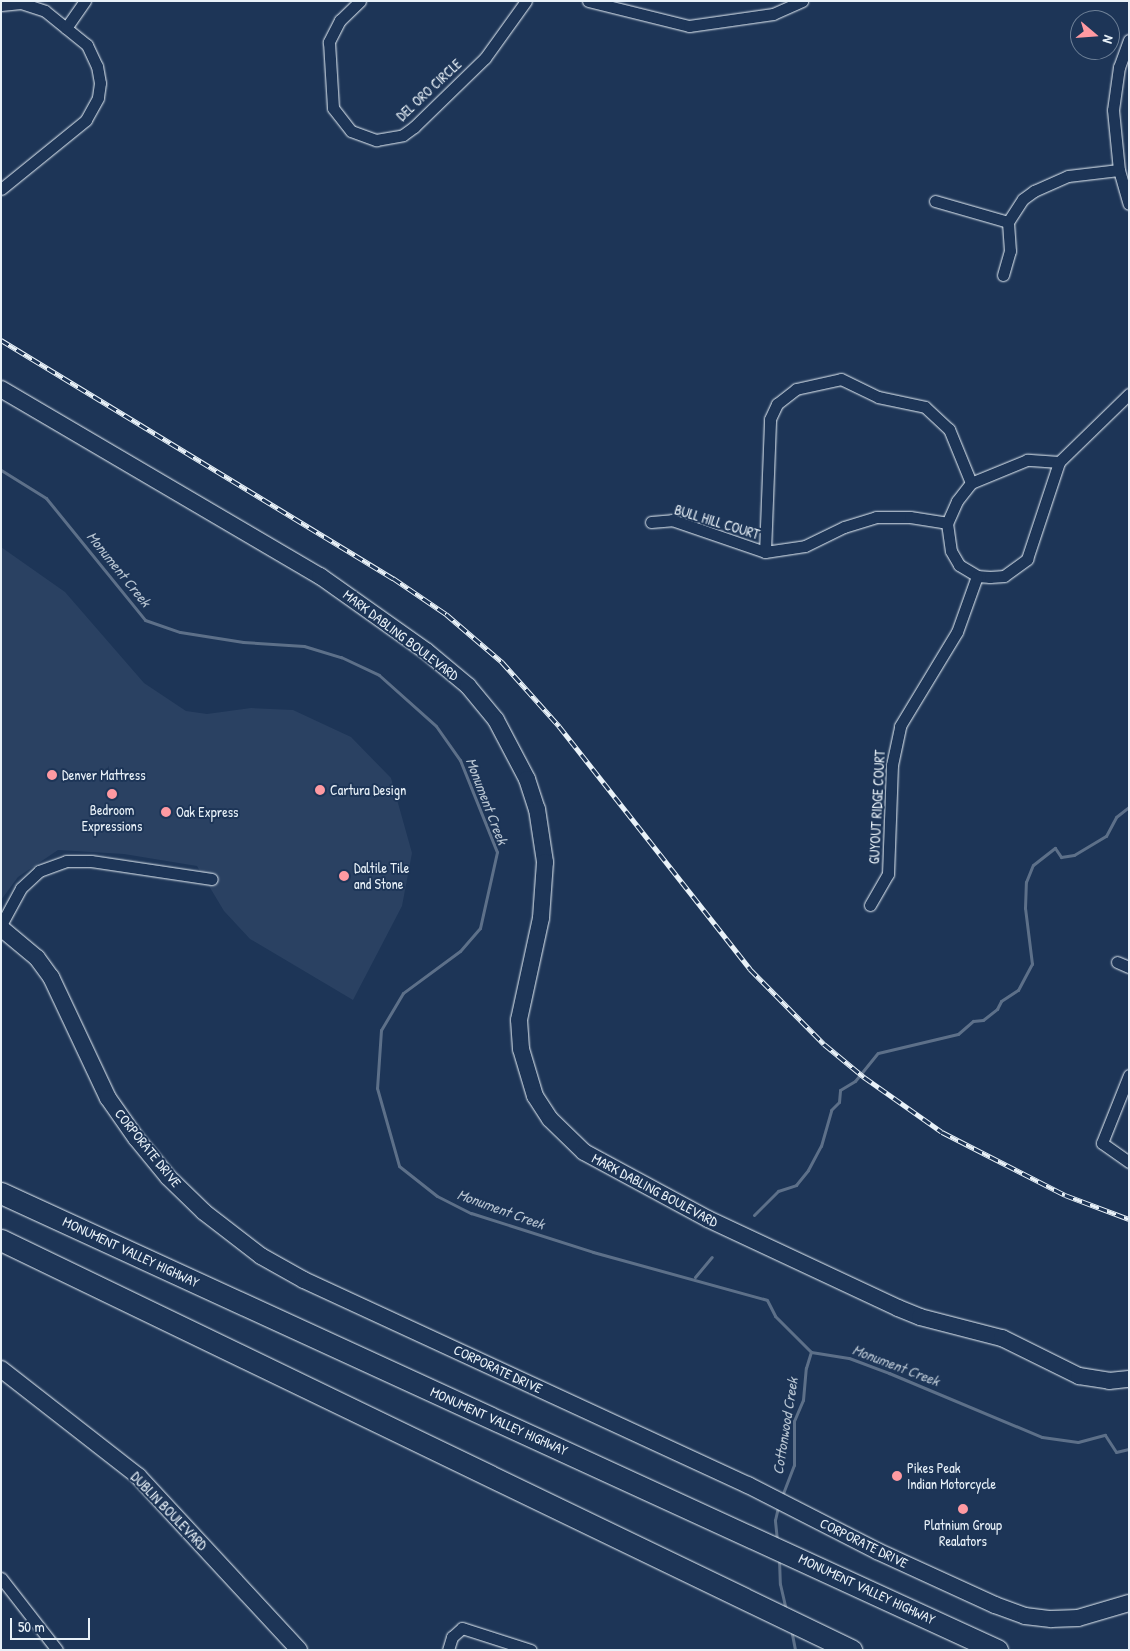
<!DOCTYPE html>
<html>
<head>
<meta charset="utf-8">
<style>
  body { margin:0 }
  #map { position:relative; width:1130px; height:1651px; overflow:hidden; background:#1d3557; font-family:"Patrick Hand",sans-serif }
  div>[style] { position:absolute }
  .built>* { inset:0; background:#2a4162 }
  .stream>* { height:3px; margin:-1.5px; padding:0 1.5px; transform-origin:1.5px; border-radius:1.5px; background:#5d7089 }
  .roads { filter:drop-shadow(0 0 1px #e8f1f8) drop-shadow(0 0 1px #e8f1f8) }
  .street>* { height:11px; margin:-5.5px; padding:0 5.5px; transform-origin:5.5px; border-radius:5.5px; background:#1d3557 }
  .secondary>* { height:16px; margin:-8px; padding:0 8px; transform-origin:8px; border-radius:8px; background:#1d3557 }
  .highway>* { height:21px; margin:-10.5px; padding:0 10.5px; transform-origin:10.5px; border-radius:10.5px; background:#1d3557 }
  .rail>* { height:5px; margin-top:-2.5px; transform-origin:0; background:repeating-linear-gradient(90deg,#1d3557 0 9px,#e8f1f8 0 18px); box-sizing:border-box; border-block:1px solid #e8f1f8 }
  .dots>* { width:14px; height:14px; translate:-50% -50%; box-sizing:border-box; border:2px solid #1d3557; border-radius:50% }
  span { translate:-50% -50%; white-space:nowrap; text-align:center; line-height:1.15; -webkit-text-stroke:4px #1d3557; paint-order:stroke }
  .street-label { font-size:14px; color:#e8f1f8 }
  .poi-label { font-size:14px; color:#e8f1f8 }
  .left { translate:0 -50%; text-align:left }
  .water-label { font-size:15px; color:#b7c4d1; font-style:italic }
  .frame { position:absolute; inset:0; border:2px solid #e8f1f8; pointer-events:none }
  .north { position:absolute; left:1070px; top:10px; width:50px; height:50px; box-sizing:border-box; background:#1d3557; border:1px solid #6e8097; border-radius:50%; rotate:108deg; font-size:14px; font-weight:700; line-height:20px; text-align:center; color:#e8f1f8 }
  .north::after { content:''; display:block; margin:auto; width:18px; height:22px; background:#ff9aa2; clip-path:polygon(50% 0,100% 100%,50% 72%,0 100%) }
  .scale { position:absolute; left:10px; top:1618px; width:80px; height:22px; box-sizing:border-box; border:2px solid #e8f1f8; border-top:0; padding-left:6px; font-size:15px; line-height:18px; white-space:nowrap; color:#e8f1f8; -webkit-text-stroke:4px #1d3557; paint-order:stroke }
</style>
</head>
<body>
<div id="map">
  <div class="built">
    <i style="clip-path:polygon(1px 547px,65px 592px,144px 683px,186px 711px,207px 714px,251px 708px,293px 710px,351px 737px,391px 778px,412px 853px,402px 906px,353px 1000px,250px 939px,224px 911px,197px 866px,124px 854px,58px 850px,18px 877px,1px 900px)"></i>
  </div>
  <div class="stream">
    <i style="left:1px;top:470px;width:53px;rotate:31.9deg"></i>
    <i style="left:46px;top:498px;width:157px;rotate:50.9deg"></i>
    <i style="left:145px;top:620px;width:37px;rotate:19deg"></i>
    <i style="left:180px;top:632px;width:64px;rotate:9deg"></i>
    <i style="left:243px;top:642px;width:61px;rotate:3.8deg"></i>
    <i style="left:304px;top:646px;width:39px;rotate:17deg"></i>
    <i style="left:341px;top:657px;width:42px;rotate:25.3deg"></i>
    <i style="left:379px;top:675px;width:76px;rotate:41.8deg"></i>
    <i style="left:436px;top:726px;width:42px;rotate:54.8deg"></i>
    <i style="left:460px;top:760px;width:99px;rotate:68.1deg"></i>
    <i style="left:497px;top:852px;width:78px;rotate:102.6deg"></i>
    <i style="left:480px;top:928px;width:30px;rotate:131deg"></i>
    <i style="left:460px;top:951px;width:71px;rotate:143.6deg"></i>
    <i style="left:403px;top:993px;width:43px;rotate:120.7deg"></i>
    <i style="left:381px;top:1030px;width:58px;rotate:93.9deg"></i>
    <i style="left:377px;top:1088px;width:81px;rotate:74.2deg"></i>
    <i style="left:399px;top:1166px;width:48px;rotate:38.3deg"></i>
    <i style="left:437px;top:1196px;width:38px;rotate:27deg"></i>
    <i style="left:471px;top:1213px;width:128px;rotate:17.7deg"></i>
    <i style="left:593px;top:1252px;width:180px;rotate:15.4deg"></i>
    <i style="left:767px;top:1300px;width:18px;rotate:63deg"></i>
    <i style="left:775px;top:1316px;width:51px;rotate:45deg"></i>
    <i style="left:811px;top:1352px;width:38px;rotate:9deg"></i>
    <i style="left:849px;top:1358px;width:43px;rotate:20.6deg"></i>
    <i style="left:889px;top:1373px;width:166px;rotate:22.7deg"></i>
    <i style="left:1042px;top:1437px;width:36px;rotate:8deg"></i>
    <i style="left:1078px;top:1442px;width:28px;rotate:-15deg"></i>
    <i style="left:1105px;top:1435px;width:20px;rotate:57deg"></i>
    <i style="left:1116px;top:1452px;width:13px;rotate:-13deg"></i>
    <i style="left:754px;top:1215px;width:34px;rotate:-45deg"></i>
    <i style="left:778px;top:1191px;width:19px;rotate:-18deg"></i>
    <i style="left:796px;top:1185px;width:19px;rotate:-51deg"></i>
    <i style="left:808px;top:1170px;width:27px;rotate:-62deg"></i>
    <i style="left:821px;top:1146px;width:37px;rotate:-74deg"></i>
    <i style="left:831px;top:1110px;width:11px;rotate:-45deg"></i>
    <i style="left:839px;top:1102px;width:12px;rotate:-85deg"></i>
    <i style="left:840px;top:1090px;width:17px;rotate:-31deg"></i>
    <i style="left:855px;top:1081px;width:36px;rotate:-51deg"></i>
    <i style="left:878px;top:1053px;width:82px;rotate:-13.4deg"></i>
    <i style="left:958px;top:1034px;width:20px;rotate:-41deg"></i>
    <i style="left:973px;top:1021px;width:10px;rotate:-6deg"></i>
    <i style="left:983px;top:1020px;width:18px;rotate:-38deg"></i>
    <i style="left:997px;top:1009px;width:9px;rotate:-63deg"></i>
    <i style="left:1001px;top:1001px;width:20px;rotate:-33deg"></i>
    <i style="left:1018px;top:990px;width:30px;rotate:-62deg"></i>
    <i style="left:1032px;top:964px;width:56px;rotate:-97.1deg"></i>
    <i style="left:1025px;top:908px;width:26px;rotate:-88deg"></i>
    <i style="left:1026px;top:882px;width:18px;rotate:-68deg"></i>
    <i style="left:1033px;top:865px;width:28px;rotate:-38deg"></i>
    <i style="left:1055px;top:848px;width:11px;rotate:56deg"></i>
    <i style="left:1061px;top:857px;width:13px;rotate:-9deg"></i>
    <i style="left:1074px;top:855px;width:37px;rotate:-31deg"></i>
    <i style="left:1106px;top:836px;width:21px;rotate:-62deg"></i>
    <i style="left:1116px;top:817px;width:16px;rotate:-38deg"></i>
    <i style="left:695px;top:1277px;width:26px;rotate:-50deg"></i>
    <i style="left:782px;top:1496px;width:33px;rotate:-69deg"></i>
    <i style="left:794px;top:1465px;width:44px;rotate:-90deg"></i>
    <i style="left:794px;top:1421px;width:23px;rotate:-67deg"></i>
    <i style="left:803px;top:1400px;width:32px;rotate:-85deg"></i>
    <i style="left:806px;top:1368px;width:17px;rotate:-73deg"></i>
    <i style="left:777px;top:1540px;width:20px;rotate:-96deg"></i>
    <i style="left:775px;top:1520px;width:13px;rotate:-77deg"></i>
    <i style="left:779px;top:1559px;width:25px;rotate:88deg"></i>
    <i style="left:780px;top:1584px;width:26px;rotate:77deg"></i>
    <i style="left:791px;top:1629px;width:21px;rotate:79deg"></i>
  </div>
  <div class="roads">
    <div class="street">
      <i style="left:360px;top:1px;width:28px;rotate:136deg"></i>
      <i style="left:340px;top:20px;width:25px;rotate:117deg"></i>
      <i style="left:329px;top:42px;width:66px;rotate:86.5deg"></i>
      <i style="left:333px;top:108px;width:29px;rotate:52deg"></i>
      <i style="left:351px;top:131px;width:27px;rotate:20deg"></i>
      <i style="left:376px;top:140px;width:27px;rotate:-10deg"></i>
      <i style="left:403px;top:135px;width:14px;rotate:-36deg"></i>
      <i style="left:414px;top:127px;width:99px;rotate:-44.2deg"></i>
      <i style="left:485px;top:58px;width:70px;rotate:-54.3deg"></i>
      <i style="left:588px;top:1px;width:104px;rotate:13.9deg"></i>
      <i style="left:689px;top:26px;width:85px;rotate:-8.1deg"></i>
      <i style="left:773px;top:14px;width:32px;rotate:-24deg"></i>
      <i style="left:1px;top:5px;width:20px;rotate:-6deg"></i>
      <i style="left:21px;top:3px;width:25px;rotate:18deg"></i>
      <i style="left:45px;top:11px;width:54px;rotate:39deg"></i>
      <i style="left:87px;top:45px;width:23px;rotate:65deg"></i>
      <i style="left:97px;top:66px;width:17px;rotate:80deg"></i>
      <i style="left:100px;top:83px;width:15px;rotate:98deg"></i>
      <i style="left:98px;top:98px;width:25px;rotate:119deg"></i>
      <i style="left:86px;top:120px;width:109px;rotate:140.9deg"></i>
      <i style="left:66px;top:28px;width:33px;rotate:-55deg"></i>
      <i style="left:1129px;top:40px;width:29px;rotate:110deg"></i>
      <i style="left:1119px;top:67px;width:43px;rotate:97.9deg"></i>
      <i style="left:1113px;top:110px;width:60px;rotate:84.3deg"></i>
      <i style="left:1119px;top:170px;width:35px;rotate:74deg"></i>
      <i style="left:935px;top:201px;width:76px;rotate:16deg"></i>
      <i style="left:1003px;top:275px;width:25px;rotate:-74deg"></i>
      <i style="left:1010px;top:251px;width:29px;rotate:-94deg"></i>
      <i style="left:1008px;top:222px;width:27px;rotate:-57deg"></i>
      <i style="left:1023px;top:199px;width:14px;rotate:-36deg"></i>
      <i style="left:1034px;top:191px;width:37px;rotate:-24deg"></i>
      <i style="left:1068px;top:176px;width:51px;rotate:-6.7deg"></i>
      <i style="left:1059px;top:462px;width:32px;rotate:-176deg"></i>
      <i style="left:1027px;top:460px;width:61px;rotate:157.7deg"></i>
      <i style="left:971px;top:483px;width:23px;rotate:128deg"></i>
      <i style="left:957px;top:501px;width:24px;rotate:114deg"></i>
      <i style="left:947px;top:523px;width:28px;rotate:82deg"></i>
      <i style="left:951px;top:551px;width:16px;rotate:60deg"></i>
      <i style="left:959px;top:565px;width:21px;rotate:31deg"></i>
      <i style="left:977px;top:576px;width:13px;rotate:4deg"></i>
      <i style="left:990px;top:577px;width:14px;rotate:-4deg"></i>
      <i style="left:1004px;top:576px;width:29px;rotate:-36deg"></i>
      <i style="left:1027px;top:559px;width:102px;rotate:-71.7deg"></i>
      <i style="left:1059px;top:462px;width:98px;rotate:-44.2deg"></i>
      <i style="left:651px;top:522px;width:21px;rotate:-5deg"></i>
      <i style="left:672px;top:520px;width:98px;rotate:19deg"></i>
      <i style="left:765px;top:552px;width:40px;rotate:-8.5deg"></i>
      <i style="left:805px;top:546px;width:43px;rotate:-26deg"></i>
      <i style="left:844px;top:527px;width:34px;rotate:-17deg"></i>
      <i style="left:876px;top:517px;width:34px"></i>
      <i style="left:910px;top:517px;width:37px;rotate:9deg"></i>
      <i style="left:765px;top:552px;width:133px;rotate:-87.8deg"></i>
      <i style="left:770px;top:419px;width:17px;rotate:-65deg"></i>
      <i style="left:777px;top:404px;width:24px;rotate:-38deg"></i>
      <i style="left:796px;top:389px;width:46px;rotate:-12.5deg"></i>
      <i style="left:841px;top:379px;width:41px;rotate:25.9deg"></i>
      <i style="left:878px;top:397px;width:48px;rotate:12deg"></i>
      <i style="left:925px;top:407px;width:33px;rotate:43deg"></i>
      <i style="left:949px;top:429px;width:58px;rotate:67.8deg"></i>
      <i style="left:870px;top:905px;width:36px;rotate:-60deg"></i>
      <i style="left:888px;top:874px;width:109px;rotate:-87.9deg"></i>
      <i style="left:892px;top:765px;width:40px;rotate:-78deg"></i>
      <i style="left:900px;top:726px;width:110px;rotate:-58.8deg"></i>
      <i style="left:957px;top:632px;width:59px;rotate:-70.3deg"></i>
      <i style="left:1px;top:925px;width:42px;rotate:-61.6deg"></i>
      <i style="left:21px;top:888px;width:25px;rotate:-43deg"></i>
      <i style="left:39px;top:871px;width:29px;rotate:-20deg"></i>
      <i style="left:66px;top:861px;width:25px"></i>
      <i style="left:91px;top:861px;width:122px;rotate:8.5deg"></i>
      <i style="left:1117px;top:962px;width:13px;rotate:23deg"></i>
      <i style="left:1129px;top:1075px;width:73px;rotate:111.7deg"></i>
      <i style="left:1102px;top:1143px;width:33px;rotate:35deg"></i>
      <i style="left:1px;top:1578px;width:91px;rotate:52.1deg"></i>
      <i style="left:448px;top:1650px;width:14px;rotate:-73deg"></i>
      <i style="left:452px;top:1637px;width:13px;rotate:-42deg"></i>
      <i style="left:462px;top:1628px;width:72px;rotate:17.7deg"></i>
    </div>
    <div class="secondary">
      <i style="left:1px;top:389px;width:370px;rotate:30.4deg"></i>
      <i style="left:320px;top:576px;width:130px;rotate:35.3deg"></i>
      <i style="left:426px;top:651px;width:55px;rotate:39.8deg"></i>
      <i style="left:468px;top:686px;width:44px;rotate:50.5deg"></i>
      <i style="left:496px;top:720px;width:67px;rotate:62.3deg"></i>
      <i style="left:527px;top:779px;width:32px;rotate:72deg"></i>
      <i style="left:537px;top:809px;width:54px;rotate:81.4deg"></i>
      <i style="left:545px;top:862px;width:56px;rotate:94.1deg"></i>
      <i style="left:541px;top:918px;width:104px;rotate:102.2deg"></i>
      <i style="left:519px;top:1020px;width:29px;rotate:86deg"></i>
      <i style="left:521px;top:1049px;width:49px;rotate:73.4deg"></i>
      <i style="left:535px;top:1096px;width:27px;rotate:57deg"></i>
      <i style="left:550px;top:1119px;width:47px;rotate:44.1deg"></i>
      <i style="left:584px;top:1152px;width:141px;rotate:28.4deg"></i>
      <i style="left:708px;top:1219px;width:210px;rotate:25.1deg"></i>
      <i style="left:898px;top:1308px;width:24px;rotate:22deg"></i>
      <i style="left:920px;top:1317px;width:85px;rotate:14.4deg"></i>
      <i style="left:1002px;top:1338px;width:86px;rotate:26.3deg"></i>
      <i style="left:1079px;top:1376px;width:30px;rotate:9deg"></i>
      <i style="left:1109px;top:1381px;width:20px;rotate:-6deg"></i>
      <i style="left:1px;top:928px;width:47px;rotate:39.8deg"></i>
      <i style="left:37px;top:958px;width:24px;rotate:54deg"></i>
      <i style="left:51px;top:977px;width:134px;rotate:64.8deg"></i>
      <i style="left:108px;top:1098px;width:49px;rotate:55deg"></i>
      <i style="left:136px;top:1138px;width:50px;rotate:50.6deg"></i>
      <i style="left:168px;top:1177px;width:50px;rotate:44.2deg"></i>
      <i style="left:204px;top:1212px;width:72px;rotate:37.7deg"></i>
      <i style="left:261px;top:1256px;width:49px;rotate:29.2deg"></i>
      <i style="left:304px;top:1280px;width:489px;rotate:24.8deg"></i>
      <i style="left:748px;top:1485px;width:145px;rotate:27.1deg"></i>
      <i style="left:877px;top:1551px;width:130px;rotate:24.6deg"></i>
      <i style="left:995px;top:1605px;width:32px;rotate:20deg"></i>
      <i style="left:1025px;top:1616px;width:26px;rotate:7deg"></i>
      <i style="left:1051px;top:1619px;width:27px;rotate:-2deg"></i>
      <i style="left:1078px;top:1618px;width:53px;rotate:-16.4deg"></i>
      <i style="left:1px;top:1369px;width:174px;rotate:38deg"></i>
      <i style="left:138px;top:1476px;width:237px;rotate:47.2deg"></i>
    </div>
    <div class="highway">
      <i style="left:1px;top:1193px;width:1096px;rotate:24.65deg"></i>
      <i style="left:1px;top:1240px;width:944px;rotate:25.75deg"></i>
    </div>
  </div>
  <div class="rail">
    <i style="left:1px;top:340px;width:459px;rotate:31.3deg"></i>
    <i style="left:393px;top:578px;width:64px;rotate:34.2deg"></i>
    <i style="left:446px;top:614px;width:74px;rotate:40.6deg"></i>
    <i style="left:502px;top:662px;width:86px;rotate:48.3deg"></i>
    <i style="left:559px;top:726px;width:309px;rotate:51.8deg"></i>
    <i style="left:750px;top:969px;width:105px;rotate:45.4deg"></i>
    <i style="left:824px;top:1044px;width:52px;rotate:39.5deg"></i>
    <i style="left:864px;top:1077px;width:95px;rotate:35.2deg"></i>
    <i style="left:942px;top:1132px;width:138px;rotate:27.1deg"></i>
    <i style="left:1065px;top:1195px;width:68px;rotate:20.6deg"></i>
  </div>
  <div class="dots">
    <i style="left:52px;top:775px;background:#ff9aa2"></i>
    <i style="left:320px;top:790px;background:#ff9aa2"></i>
    <i style="left:112px;top:794px;background:#ff9aa2"></i>
    <i style="left:166px;top:812px;background:#ff9aa2"></i>
    <i style="left:344px;top:876px;background:#ff9aa2"></i>
    <i style="left:897px;top:1476px;background:#ff9aa2"></i>
    <i style="left:963px;top:1509px;background:#ff9aa2"></i>
  </div>
  <div class="street-label">
    <span style="left:429px;top:90px;rotate:-43deg">DEL ORO CIRCLE</span>
    <span style="left:717px;top:522px;rotate:17deg">BULL HILL COURT</span>
    <span style="left:401px;top:635px;rotate:37deg">MARK DABLING BOULEVARD</span>
    <span style="left:877px;top:807px;rotate:-87deg">GUYOUT RIDGE COURT</span>
    <span style="left:148px;top:1148px;rotate:51deg">CORPORATE DRIVE</span>
    <span style="left:655px;top:1190px;rotate:28deg">MARK DABLING BOULEVARD</span>
    <span style="left:131px;top:1252px;rotate:25deg">MONUMENT VALLEY HIGHWAY</span>
    <span style="left:498px;top:1369px;rotate:25deg">CORPORATE DRIVE</span>
    <span style="left:499px;top:1421px;rotate:24deg">MONUMENT VALLEY HIGHWAY</span>
    <span style="left:169px;top:1511px;rotate:46deg">DUBLIN BOULEVARD</span>
    <span style="left:864px;top:1543px;rotate:26deg">CORPORATE DRIVE</span>
    <span style="left:867px;top:1589px;rotate:25deg">MONUMENT VALLEY HIGHWAY</span>
  </div>
  <div class="poi-label">
    <span class="left" style="left:62px;top:775px">Denver Mattress</span>
    <span class="left" style="left:330px;top:790px">Cartura Design</span>
    <span style="left:112px;top:818px">Bedroom<br>Expressions</span>
    <span class="left" style="left:176px;top:812px">Oak Express</span>
    <span class="left" style="left:354px;top:876px">Daltile Tile<br>and Stone</span>
    <span class="left" style="left:907px;top:1476px">Pikes Peak<br>Indian Motorcycle</span>
    <span style="left:963px;top:1533px">Platnium Group<br>Realators</span>
  </div>
  <div class="water-label">
    <span style="left:119px;top:569px;rotate:51deg">Monument Creek</span>
    <span style="left:487px;top:801px;rotate:69deg">Monument Creek</span>
    <span style="left:501px;top:1209px;rotate:20deg">Monument Creek</span>
    <span style="left:896px;top:1365px;rotate:21deg">Monument Creek</span>
    <span style="left:785px;top:1426px;rotate:-81deg">Cottonwood Creek</span>
  </div>
  <div class="frame"></div>
  <div class="north">N</div>
  <div class="scale">50 m</div>
</div>
</body>
</html>
